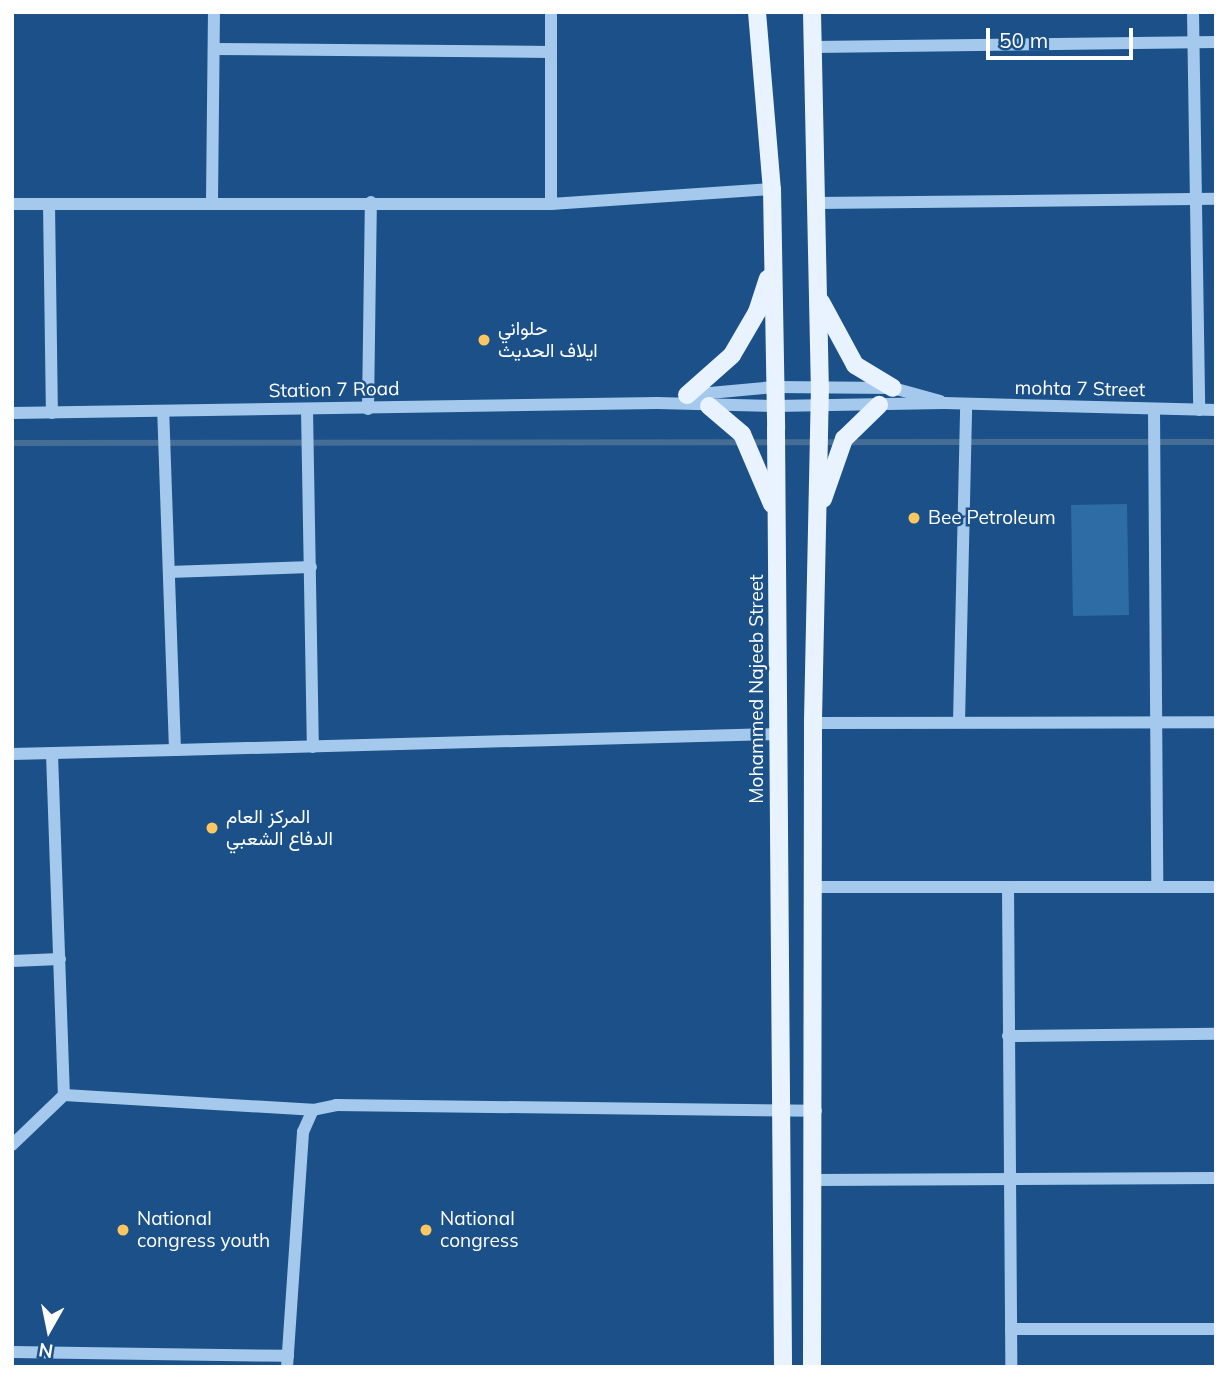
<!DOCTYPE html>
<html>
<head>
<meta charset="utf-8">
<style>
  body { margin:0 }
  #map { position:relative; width:1228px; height:1379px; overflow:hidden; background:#1b5188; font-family:Mulish,Vazirmatn,sans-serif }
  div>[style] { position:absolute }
  .green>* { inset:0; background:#2e6ca6 }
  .stream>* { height:6px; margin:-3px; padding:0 3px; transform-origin:3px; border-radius:3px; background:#456d95 }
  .minor>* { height:12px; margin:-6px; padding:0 6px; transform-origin:6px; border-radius:6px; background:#a4c9ec }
  .major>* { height:18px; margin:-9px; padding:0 9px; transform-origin:9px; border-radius:9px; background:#e9f3ff }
  .dots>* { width:19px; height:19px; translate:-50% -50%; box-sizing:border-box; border:4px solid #1b5188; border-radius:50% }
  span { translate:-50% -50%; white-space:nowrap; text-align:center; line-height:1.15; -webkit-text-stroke:5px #1b5188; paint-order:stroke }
  .poi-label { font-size:19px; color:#fff }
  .left { translate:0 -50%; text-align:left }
  .street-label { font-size:19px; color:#fff }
  .frame { position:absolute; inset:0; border:14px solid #fff; pointer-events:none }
  .north { position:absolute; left:14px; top:1295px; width:70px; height:70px; -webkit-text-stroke:5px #1b5188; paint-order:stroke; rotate:189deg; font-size:19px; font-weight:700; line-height:28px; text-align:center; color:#fff }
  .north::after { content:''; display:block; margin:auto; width:24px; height:32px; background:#fff; clip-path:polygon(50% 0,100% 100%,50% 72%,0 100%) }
  .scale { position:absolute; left:986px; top:28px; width:147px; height:32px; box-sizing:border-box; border:4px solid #fff; border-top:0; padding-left:9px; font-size:21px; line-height:24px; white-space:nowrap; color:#fff; -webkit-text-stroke:5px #1b5188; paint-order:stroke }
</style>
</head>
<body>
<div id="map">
  <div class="green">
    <i style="clip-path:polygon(1127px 504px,1129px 615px,1073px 616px,1071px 505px)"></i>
  </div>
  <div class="stream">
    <i style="left:12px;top:443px;width:1204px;rotate:-0.05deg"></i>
  </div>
  <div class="minor">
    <i style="left:551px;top:12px;width:192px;rotate:90deg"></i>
    <i style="left:1193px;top:12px;width:398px;rotate:89.1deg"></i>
    <i style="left:813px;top:47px;width:403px;rotate:-0.7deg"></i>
    <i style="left:214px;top:49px;width:337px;rotate:0.5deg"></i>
    <i style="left:212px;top:201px;width:189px;rotate:-89.4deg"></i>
    <i style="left:816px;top:203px;width:400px;rotate:-0.6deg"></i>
    <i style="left:12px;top:204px;width:539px"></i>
    <i style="left:551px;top:204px;width:222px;rotate:-3.9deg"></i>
    <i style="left:49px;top:204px;width:209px;rotate:89.2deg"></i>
    <i style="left:688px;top:395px;width:87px;rotate:-5.3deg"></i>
    <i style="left:775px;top:387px;width:118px;rotate:0.5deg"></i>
    <i style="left:893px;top:388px;width:49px;rotate:15.5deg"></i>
    <i style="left:368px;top:409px;width:207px;rotate:-89.2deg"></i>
    <i style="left:307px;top:410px;width:337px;rotate:89deg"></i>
    <i style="left:1154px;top:410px;width:477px;rotate:89.6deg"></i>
    <i style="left:12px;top:413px;width:645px;rotate:-0.89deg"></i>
    <i style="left:657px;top:403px;width:118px;rotate:1.5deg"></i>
    <i style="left:775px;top:406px;width:169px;rotate:-1deg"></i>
    <i style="left:944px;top:403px;width:272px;rotate:1.5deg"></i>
    <i style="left:169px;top:572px;width:142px;rotate:-2deg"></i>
    <i style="left:959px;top:722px;width:317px;rotate:-88.7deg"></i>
    <i style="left:813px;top:723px;width:403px;rotate:-0.1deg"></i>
    <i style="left:175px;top:750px;width:602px;rotate:-1.52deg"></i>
    <i style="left:12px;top:754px;width:163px;rotate:-1.4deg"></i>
    <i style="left:175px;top:750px;width:339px;rotate:-92deg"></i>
    <i style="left:52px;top:754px;width:341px;rotate:88deg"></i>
    <i style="left:813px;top:887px;width:403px"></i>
    <i style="left:1008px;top:887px;width:480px;rotate:89.6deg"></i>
    <i style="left:12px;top:961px;width:48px;rotate:-2.4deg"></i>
    <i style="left:1008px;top:1036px;width:208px;rotate:-0.6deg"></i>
    <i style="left:12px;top:1145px;width:72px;rotate:-43.9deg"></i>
    <i style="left:64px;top:1095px;width:249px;rotate:3.4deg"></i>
    <i style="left:815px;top:1180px;width:401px;rotate:-0.3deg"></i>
    <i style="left:1011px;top:1329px;width:205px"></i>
    <i style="left:12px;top:1352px;width:276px;rotate:0.8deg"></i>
    <i style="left:287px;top:1367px;width:236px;rotate:-86.1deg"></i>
    <i style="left:303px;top:1132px;width:24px;rotate:-66deg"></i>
    <i style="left:313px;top:1110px;width:24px;rotate:-12deg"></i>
    <i style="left:336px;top:1105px;width:480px;rotate:0.7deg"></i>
  </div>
  <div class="major">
    <i style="left:757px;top:12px;width:178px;rotate:85.2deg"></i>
    <i style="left:772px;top:189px;width:240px;rotate:89deg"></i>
    <i style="left:776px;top:429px;width:938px;rotate:89.57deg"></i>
    <i style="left:812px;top:12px;width:374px;rotate:88.8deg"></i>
    <i style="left:820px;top:386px;width:337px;rotate:91.2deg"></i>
    <i style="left:813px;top:723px;width:644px;rotate:90.09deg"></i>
    <i style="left:821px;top:302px;width:72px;rotate:61.6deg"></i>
    <i style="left:855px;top:365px;width:44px;rotate:31.2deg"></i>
    <i style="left:687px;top:395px;width:60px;rotate:-41.6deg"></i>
    <i style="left:732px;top:355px;width:50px;rotate:-59.8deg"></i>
    <i style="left:757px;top:312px;width:35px;rotate:-72deg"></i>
    <i style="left:709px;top:406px;width:43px;rotate:40.3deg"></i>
    <i style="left:742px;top:434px;width:76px;rotate:66.8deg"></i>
    <i style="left:823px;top:499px;width:64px;rotate:-70.7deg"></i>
    <i style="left:844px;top:439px;width:49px;rotate:-44.2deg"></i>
  </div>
  <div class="dots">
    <i style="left:484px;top:340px;background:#fec660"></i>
    <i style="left:914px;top:518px;background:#fec660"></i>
    <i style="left:212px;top:828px;background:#fec660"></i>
    <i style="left:123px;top:1230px;background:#fec660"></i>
    <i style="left:426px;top:1230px;background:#fec660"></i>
  </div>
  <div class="poi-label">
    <span class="left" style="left:498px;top:340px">حلواني<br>ايلاف الحديث</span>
    <span class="left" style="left:928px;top:518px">Bee Petroleum</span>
    <span class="left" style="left:226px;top:828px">المركز العام<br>الدفاع الشعبي</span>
    <span class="left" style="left:137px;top:1230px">National<br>congress youth</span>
    <span class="left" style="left:440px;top:1230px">National<br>congress</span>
  </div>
  <div class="street-label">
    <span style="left:1080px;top:389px;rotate:1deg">mohta 7 Street</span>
    <span style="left:334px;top:390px;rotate:-1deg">Station 7 Road</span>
    <span style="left:757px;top:689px;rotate:-90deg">Mohammed Najeeb Street</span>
  </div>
  <div class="frame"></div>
  <div class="north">N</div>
  <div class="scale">50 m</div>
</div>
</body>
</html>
